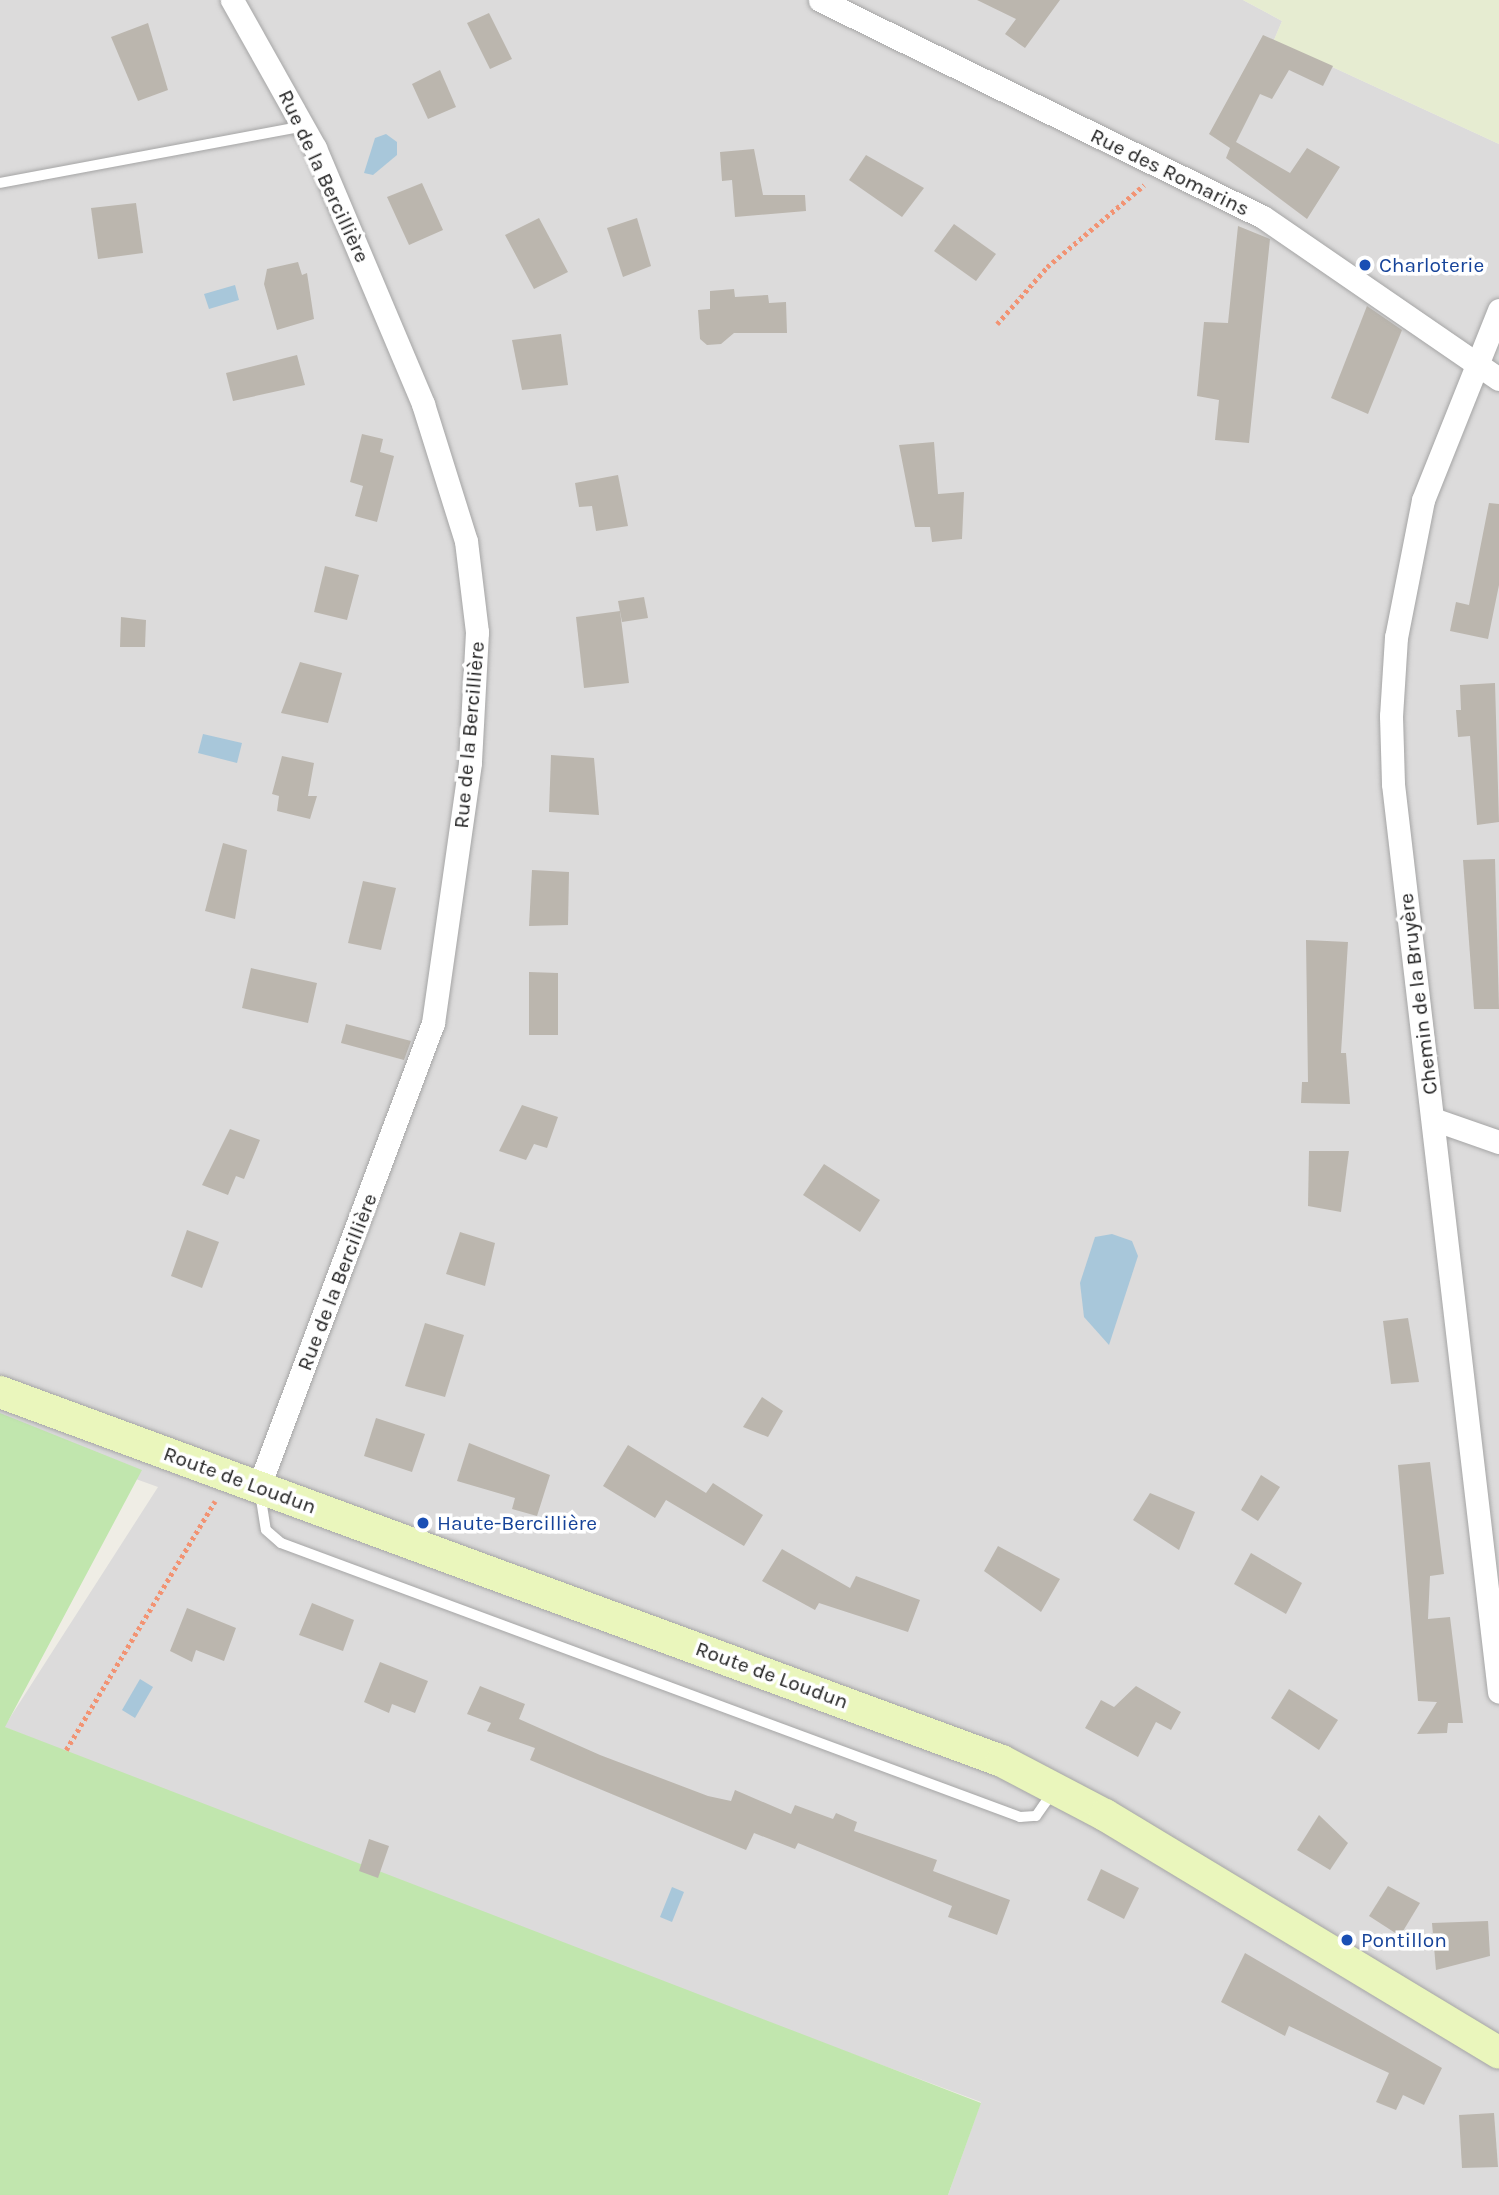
<!DOCTYPE html>
<html>
<head>
<meta charset="utf-8">
<style>
  body { margin:0 }
  #map { position:relative; width:1499px; height:2195px; overflow:hidden; background:#efede5; font-family:Karla,sans-serif }
  div>[style] { position:absolute }
  .residential>* { inset:0; background:#dcdbdb }
  .farmland>* { inset:0; background:#e6ecd1 }
  .grass>* { inset:0; background:#c1e6ae }
  .water>* { inset:0; background:#a8c7da }
  .building>* { inset:0; background:#bbb6ae }
  .path>* { height:4.5px; margin-top:-2.25px; transform-origin:0; background:repeating-linear-gradient(90deg,#f29373 0 3.5px,transparent 0 7px) }
  .roads { filter:drop-shadow(0 0 2px #a5a5a5) drop-shadow(0 0 2px #a5a5a5) }
  .lane>* { height:10px; margin:-5px; padding:0 5px; transform-origin:5px; border-radius:5px; background:#fff }
  .street>* { height:23px; margin:-11.5px; padding:0 11.5px; transform-origin:11.5px; border-radius:11.5px; background:#fff }
  .secondary>* { height:32px; margin:-16px; padding:0 16px; transform-origin:16px; border-radius:16px; background:#eaf6bc }
  .dots>* { width:19px; height:19px; translate:-50% -50%; box-sizing:border-box; border:4px solid #fff; border-radius:50% }
  span { translate:-50% -50%; white-space:nowrap; text-align:center; line-height:1.15; -webkit-text-stroke:7px #fff; paint-order:stroke }
  .street-label { font-size:21px; color:#1e1e1e }
  .transit-label { font-size:21px; color:#164399 }
  .left { translate:0 -50%; text-align:left }
</style>
</head>
<body>
<div id="map">
  <div class="residential">
    <i style="clip-path:polygon(0 0,1243px 0,1282px 21px,1274px 40px,1499px 144px,1499px 2195px,948px 2195px,981px 2102px,459px 1907px,4px 1727px,158px 1487px,0 1430px)"></i>
  </div>
  <div class="farmland">
    <i style="clip-path:polygon(1243px 0,1499px 0,1499px 144px,1274px 40px,1282px 21px)"></i>
  </div>
  <div class="grass">
    <i style="clip-path:polygon(0 1413px,142px 1470px,5px 1727px,981px 2103px,948px 2195px,0 2195px)"></i>
  </div>
  <div class="water">
    <i style="clip-path:polygon(386px 134px,397px 142px,397px 155px,373px 175px,364px 173px,375px 138px)"></i>
    <i style="clip-path:polygon(235px 285px,239px 300px,209px 309px,204px 294px)"></i>
    <i style="clip-path:polygon(203px 734px,242px 743px,237px 763px,198px 753px)"></i>
    <i style="clip-path:polygon(1112px 1234px,1132px 1241px,1138px 1256px,1109px 1345px,1084px 1317px,1080px 1283px,1095px 1237px)"></i>
    <i style="clip-path:polygon(140px 1679px,153px 1687px,135px 1718px,122px 1710px)"></i>
    <i style="clip-path:polygon(672px 1887px,684px 1892px,672px 1922px,660px 1917px)"></i>
  </div>
  <div class="building">
    <i style="clip-path:polygon(977px 0,1060px 0,1025px 48px,1005px 34px,1016px 19px)"></i>
    <i style="clip-path:polygon(489px 13px,512px 59px,490px 69px,467px 23px)"></i>
    <i style="clip-path:polygon(148px 23px,168px 90px,138px 101px,111px 37px)"></i>
    <i style="clip-path:polygon(1263px 35px,1333px 66px,1323px 86px,1289px 70px,1272px 99px,1260px 94px,1236px 142px,1290px 173px,1307px 148px,1340px 167px,1307px 219px,1226px 158px,1230px 148px,1209px 134px)"></i>
    <i style="clip-path:polygon(440px 70px,456px 107px,428px 119px,412px 84px)"></i>
    <i style="clip-path:polygon(754px 149px,763px 195px,805px 195px,806px 211px,735px 217px,732px 180px,722px 181px,720px 152px)"></i>
    <i style="clip-path:polygon(866px 155px,924px 188px,902px 217px,849px 180px)"></i>
    <i style="clip-path:polygon(422px 183px,443px 230px,409px 245px,387px 197px)"></i>
    <i style="clip-path:polygon(136px 203px,143px 253px,98px 259px,91px 208px)"></i>
    <i style="clip-path:polygon(539px 218px,568px 272px,534px 289px,505px 235px)"></i>
    <i style="clip-path:polygon(637px 218px,651px 266px,623px 277px,607px 228px)"></i>
    <i style="clip-path:polygon(954px 224px,996px 254px,976px 281px,934px 251px)"></i>
    <i style="clip-path:polygon(1238px 226px,1270px 239px,1249px 443px,1215px 440px,1219px 400px,1197px 396px,1204px 322px,1228px 323px)"></i>
    <i style="clip-path:polygon(298px 262px,302px 275px,307px 273px,314px 319px,277px 330px,264px 284px,267px 269px)"></i>
    <i style="clip-path:polygon(734px 289px,735px 297px,768px 295px,769px 303px,786px 302px,787px 333px,734px 333px,721px 344px,707px 345px,700px 339px,698px 310px,710px 309px,710px 291px)"></i>
    <i style="clip-path:polygon(1367px 306px,1402px 330px,1368px 414px,1331px 398px)"></i>
    <i style="clip-path:polygon(561px 334px,568px 385px,522px 390px,512px 340px)"></i>
    <i style="clip-path:polygon(297px 355px,305px 385px,233px 401px,226px 373px)"></i>
    <i style="clip-path:polygon(362px 434px,383px 439px,380px 452px,394px 456px,377px 522px,355px 516px,363px 486px,350px 482px)"></i>
    <i style="clip-path:polygon(934px 442px,938px 494px,964px 492px,962px 539px,932px 542px,930px 527px,915px 527px,899px 445px)"></i>
    <i style="clip-path:polygon(618px 475px,628px 526px,596px 531px,592px 506px,579px 507px,575px 483px)"></i>
    <i style="clip-path:polygon(1489px 503px,1499px 504px,1499px 585px,1488px 639px,1450px 631px,1456px 602px,1469px 605px)"></i>
    <i style="clip-path:polygon(325px 566px,359px 575px,347px 620px,314px 612px)"></i>
    <i style="clip-path:polygon(644px 597px,648px 618px,622px 622px,618px 601px)"></i>
    <i style="clip-path:polygon(620px 611px,629px 683px,584px 688px,576px 617px)"></i>
    <i style="clip-path:polygon(121px 617px,146px 620px,145px 647px,120px 647px)"></i>
    <i style="clip-path:polygon(300px 662px,342px 673px,328px 723px,281px 713px)"></i>
    <i style="clip-path:polygon(1495px 683px,1499px 822px,1477px 825px,1470px 736px,1458px 737px,1456px 710px,1461px 710px,1460px 685px)"></i>
    <i style="clip-path:polygon(551px 755px,594px 758px,599px 815px,549px 812px)"></i>
    <i style="clip-path:polygon(282px 756px,314px 763px,308px 796px,317px 796px,310px 819px,277px 811px,279px 796px,272px 794px)"></i>
    <i style="clip-path:polygon(223px 843px,247px 850px,235px 919px,205px 911px)"></i>
    <i style="clip-path:polygon(1495px 859px,1499px 1009px,1474px 1009px,1463px 860px)"></i>
    <i style="clip-path:polygon(532px 870px,569px 872px,568px 925px,529px 926px)"></i>
    <i style="clip-path:polygon(363px 881px,396px 888px,381px 950px,348px 943px)"></i>
    <i style="clip-path:polygon(1306px 940px,1348px 942px,1341px 1053px,1346px 1053px,1350px 1104px,1301px 1103px,1302px 1082px,1308px 1082px)"></i>
    <i style="clip-path:polygon(251px 968px,317px 983px,308px 1023px,242px 1008px)"></i>
    <i style="clip-path:polygon(529px 972px,558px 973px,558px 1035px,529px 1035px)"></i>
    <i style="clip-path:polygon(346px 1024px,411px 1041px,404px 1060px,341px 1043px)"></i>
    <i style="clip-path:polygon(522px 1105px,558px 1117px,547px 1148px,534px 1144px,526px 1160px,499px 1151px)"></i>
    <i style="clip-path:polygon(230px 1129px,260px 1140px,244px 1179px,236px 1176px,228px 1195px,202px 1185px)"></i>
    <i style="clip-path:polygon(1309px 1151px,1349px 1151px,1341px 1212px,1308px 1206px)"></i>
    <i style="clip-path:polygon(824px 1164px,880px 1200px,860px 1232px,803px 1195px)"></i>
    <i style="clip-path:polygon(187px 1230px,219px 1242px,202px 1288px,171px 1276px)"></i>
    <i style="clip-path:polygon(460px 1232px,495px 1243px,485px 1286px,446px 1274px)"></i>
    <i style="clip-path:polygon(1408px 1318px,1419px 1382px,1391px 1384px,1383px 1321px)"></i>
    <i style="clip-path:polygon(425px 1323px,464px 1335px,445px 1397px,405px 1386px)"></i>
    <i style="clip-path:polygon(762px 1397px,783px 1411px,768px 1437px,743px 1427px)"></i>
    <i style="clip-path:polygon(376px 1418px,425px 1434px,412px 1472px,364px 1456px)"></i>
    <i style="clip-path:polygon(469px 1443px,550px 1475px,537px 1516px,512px 1509px,515px 1498px,457px 1481px)"></i>
    <i style="clip-path:polygon(628px 1445px,706px 1493px,713px 1483px,763px 1515px,744px 1546px,666px 1500px,655px 1518px,603px 1486px)"></i>
    <i style="clip-path:polygon(1430px 1462px,1444px 1574px,1430px 1576px,1428px 1619px,1450px 1617px,1463px 1723px,1448px 1723px,1447px 1733px,1417px 1734px,1437px 1702px,1418px 1701px,1398px 1465px)"></i>
    <i style="clip-path:polygon(1261px 1475px,1280px 1487px,1258px 1521px,1241px 1510px)"></i>
    <i style="clip-path:polygon(1150px 1493px,1195px 1512px,1179px 1550px,1133px 1520px)"></i>
    <i style="clip-path:polygon(998px 1546px,1060px 1579px,1041px 1612px,984px 1571px)"></i>
    <i style="clip-path:polygon(782px 1549px,850px 1588px,856px 1576px,920px 1600px,908px 1632px,819px 1603px,815px 1610px,762px 1581px)"></i>
    <i style="clip-path:polygon(1251px 1553px,1302px 1583px,1286px 1614px,1234px 1584px)"></i>
    <i style="clip-path:polygon(312px 1603px,354px 1620px,343px 1651px,299px 1635px)"></i>
    <i style="clip-path:polygon(187px 1608px,236px 1628px,224px 1661px,196px 1650px,192px 1662px,170px 1651px)"></i>
    <i style="clip-path:polygon(380px 1662px,428px 1681px,415px 1713px,392px 1704px,389px 1713px,364px 1702px)"></i>
    <i style="clip-path:polygon(480px 1686px,525px 1704px,519px 1719px,600px 1755px,708px 1796px,731px 1801px,735px 1790px,791px 1814px,795px 1805px,833px 1819px,836px 1813px,857px 1822px,854px 1831px,937px 1860px,933px 1871px,1010px 1900px,997px 1935px,948px 1917px,952px 1906px,798px 1843px,795px 1849px,754px 1833px,746px 1850px,530px 1760px,535px 1748px,487px 1731px,491px 1723px,467px 1714px)"></i>
    <i style="clip-path:polygon(1136px 1686px,1181px 1712px,1171px 1730px,1156px 1722px,1138px 1757px,1085px 1728px,1101px 1700px,1114px 1707px)"></i>
    <i style="clip-path:polygon(1289px 1689px,1338px 1720px,1319px 1750px,1271px 1718px)"></i>
    <i style="clip-path:polygon(1319px 1815px,1348px 1843px,1330px 1870px,1297px 1850px)"></i>
    <i style="clip-path:polygon(369px 1839px,389px 1846px,378px 1878px,359px 1871px)"></i>
    <i style="clip-path:polygon(1101px 1869px,1139px 1888px,1124px 1919px,1087px 1900px)"></i>
    <i style="clip-path:polygon(1388px 1886px,1420px 1903px,1400px 1936px,1369px 1916px)"></i>
    <i style="clip-path:polygon(1488px 1921px,1490px 1956px,1436px 1970px,1432px 1923px)"></i>
    <i style="clip-path:polygon(1245px 1953px,1442px 2068px,1424px 2105px,1403px 2095px,1396px 2110px,1376px 2102px,1389px 2073px,1289px 2026px,1285px 2036px,1221px 2002px)"></i>
    <i style="clip-path:polygon(1494px 2113px,1498px 2167px,1462px 2168px,1459px 2115px)"></i>
  </div>
  <div class="path">
    <i style="left:997px;top:324px;width:76px;rotate:-48.7deg"></i>
    <i style="left:1047px;top:267px;width:127px;rotate:-40.2deg"></i>
    <i style="left:66px;top:1750px;width:290px;rotate:-59.1deg"></i>
  </div>
  <div class="roads">
    <div class="lane">
      <i style="left:0;top:183px;width:309px;rotate:-10.6deg"></i>
      <i style="left:260px;top:1493px;width:37px;rotate:81deg"></i>
      <i style="left:266px;top:1530px;width:20px;rotate:41deg"></i>
      <i style="left:281px;top:1543px;width:788px;rotate:20.34deg"></i>
      <i style="left:1020px;top:1817px;width:16px;rotate:-4deg"></i>
      <i style="left:1036px;top:1816px;width:32px;rotate:-55deg"></i>
    </div>
    <div class="street">
      <i style="left:232px;top:0;width:170px;rotate:60.7deg"></i>
      <i style="left:315px;top:148px;width:278px;rotate:67.1deg"></i>
      <i style="left:423px;top:404px;width:144px;rotate:72.6deg"></i>
      <i style="left:466px;top:541px;width:92px;rotate:83.1deg"></i>
      <i style="left:477px;top:632px;width:131px;rotate:93.1deg"></i>
      <i style="left:470px;top:763px;width:263px;rotate:98.1deg"></i>
      <i style="left:433px;top:1023px;width:496px;rotate:110.6deg"></i>
      <i style="left:820px;top:0;width:493px;rotate:26.1deg"></i>
      <i style="left:1263px;top:217px;width:286px;rotate:34.5deg"></i>
      <i style="left:1499px;top:310px;width:205px;rotate:111.8deg"></i>
      <i style="left:1423px;top:500px;width:140px;rotate:101.1deg"></i>
      <i style="left:1396px;top:637px;width:79px;rotate:93.6deg"></i>
      <i style="left:1391px;top:716px;width:68px;rotate:88.3deg"></i>
      <i style="left:1393px;top:784px;width:914px;rotate:83.34deg"></i>
      <i style="left:1433px;top:1119px;width:70px;rotate:19.2deg"></i>
    </div>
    <div class="secondary">
      <i style="left:0;top:1392px;width:1068px;rotate:20.22deg"></i>
      <i style="left:1002px;top:1761px;width:116px;rotate:27.7deg"></i>
      <i style="left:1105px;top:1815px;width:460px;rotate:31.1deg"></i>
    </div>
  </div>
  <div class="dots">
    <i style="left:1365px;top:265px;background:#1a4fb4"></i>
    <i style="left:423px;top:1523px;background:#1a4fb4"></i>
    <i style="left:1347px;top:1940px;background:#1a4fb4"></i>
  </div>
  <div class="street-label">
    <span style="left:1170px;top:172px;rotate:26deg">Rue des Romarins</span>
    <span style="left:324px;top:176px;rotate:65deg">Rue de la Bercillière</span>
    <span style="left:469px;top:735px;rotate:-85deg">Rue de la Bercillière</span>
    <span style="left:1418px;top:994px;rotate:-97deg">Chemin de la Bruyère</span>
    <span style="left:337px;top:1282px;rotate:-69deg">Rue de la Bercillière</span>
    <span style="left:240px;top:1480px;rotate:20deg">Route de Loudun</span>
    <span style="left:772px;top:1675px;rotate:20deg">Route de Loudun</span>
  </div>
  <div class="transit-label">
    <span class="left" style="left:1379px;top:265px">Charloterie</span>
    <span class="left" style="left:437px;top:1523px">Haute-Bercillière</span>
    <span class="left" style="left:1361px;top:1940px">Pontillon</span>
  </div>
</div>
</body>
</html>
